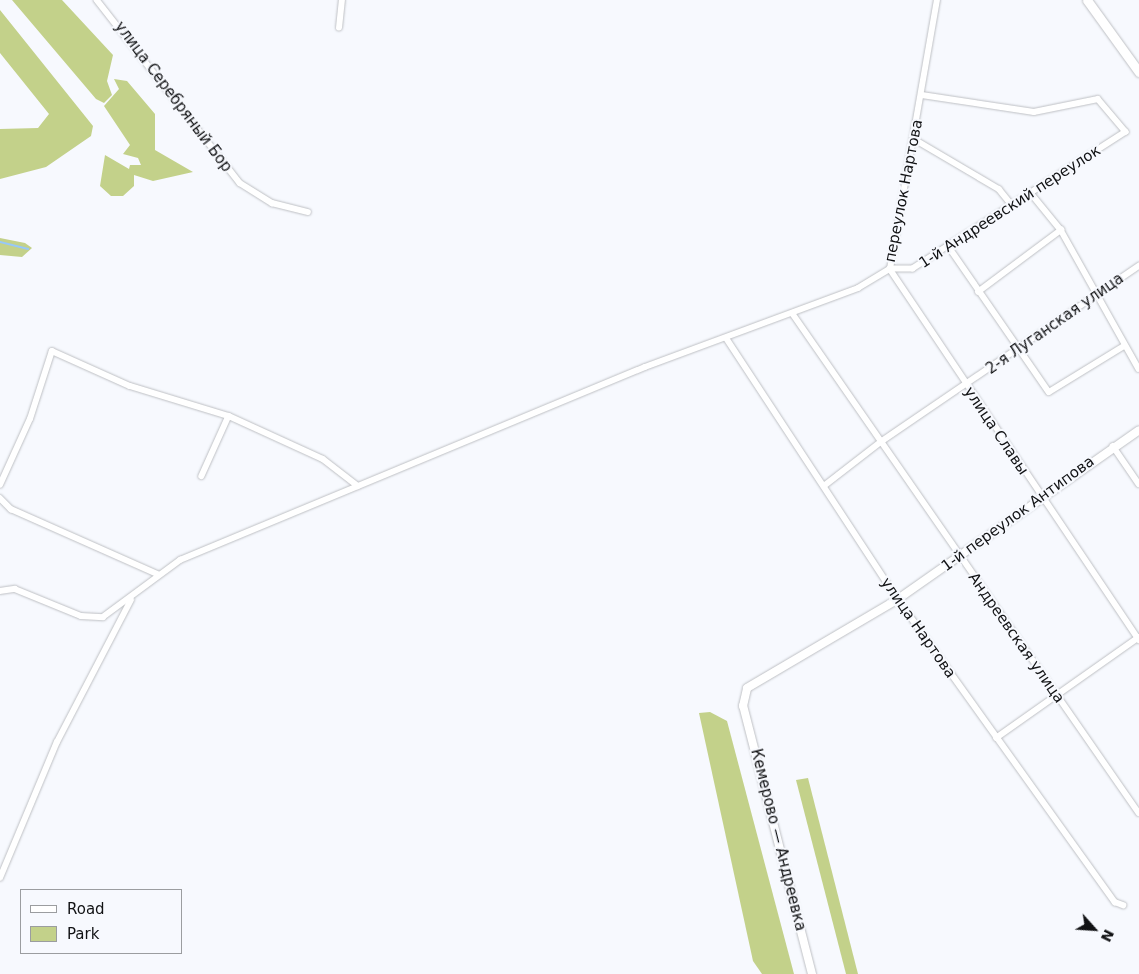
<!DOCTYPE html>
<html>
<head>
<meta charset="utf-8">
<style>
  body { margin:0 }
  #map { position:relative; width:1139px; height:974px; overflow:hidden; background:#f7f9fe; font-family:"DejaVu Sans",sans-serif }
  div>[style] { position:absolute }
  .green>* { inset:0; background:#c3d18a }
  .stream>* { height:2px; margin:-1px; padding:0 1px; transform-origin:1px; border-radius:1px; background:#97c8f8 }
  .roads { filter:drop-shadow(0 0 1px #bec0c4) drop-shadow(0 0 1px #bec0c4) }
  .minor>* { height:5.5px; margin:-2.75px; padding:0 2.75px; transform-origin:2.75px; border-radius:2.75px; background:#fff }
  .secondary>* { height:8px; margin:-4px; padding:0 4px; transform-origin:4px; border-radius:4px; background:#fff }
  .primary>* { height:9px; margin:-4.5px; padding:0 4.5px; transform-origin:4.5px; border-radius:4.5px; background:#fff }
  span { translate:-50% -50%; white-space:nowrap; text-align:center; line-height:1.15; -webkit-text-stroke:4px #f7f9fe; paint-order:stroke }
  .street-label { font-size:15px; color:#111214 }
  .legend { position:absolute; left:20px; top:889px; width:162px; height:65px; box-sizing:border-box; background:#f7f9fe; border:1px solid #9b9da0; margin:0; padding:6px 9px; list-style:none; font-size:15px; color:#111214 }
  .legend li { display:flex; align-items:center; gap:10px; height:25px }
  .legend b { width:25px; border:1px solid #9b9da0 }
  .north { position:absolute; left:1069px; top:904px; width:50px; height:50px; -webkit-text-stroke:4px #f7f9fe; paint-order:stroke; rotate:116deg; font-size:14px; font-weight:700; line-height:20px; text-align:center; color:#111214 }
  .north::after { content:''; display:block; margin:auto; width:18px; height:22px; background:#111214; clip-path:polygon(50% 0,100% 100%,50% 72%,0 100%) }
</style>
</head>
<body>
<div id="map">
  <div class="green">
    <i style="clip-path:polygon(12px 0,62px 0,113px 55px,107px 81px,112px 95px,104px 103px,96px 99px)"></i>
    <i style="clip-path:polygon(0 10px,93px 126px,91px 136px,46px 167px,0 179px,0 129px,38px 128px,49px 114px,0 53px)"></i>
    <i style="clip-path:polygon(114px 79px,127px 81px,155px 114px,155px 150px,193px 172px,153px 181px,134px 175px,134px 186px,123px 196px,111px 196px,100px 186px,105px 155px,129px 169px,130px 165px,141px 165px,138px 158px,123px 154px,130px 145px,104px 106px,119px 89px)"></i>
    <i style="clip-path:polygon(0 238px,25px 243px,32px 248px,22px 257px,0 255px)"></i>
    <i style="clip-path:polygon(710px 712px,727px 721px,794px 974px,762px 974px,753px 961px,699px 713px)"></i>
    <i style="clip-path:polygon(808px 778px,858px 974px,846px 974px,796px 780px)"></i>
  </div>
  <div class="stream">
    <i style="left:0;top:242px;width:29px;rotate:14deg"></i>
  </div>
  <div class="roads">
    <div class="minor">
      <i style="left:97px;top:0;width:232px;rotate:52deg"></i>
      <i style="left:240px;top:183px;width:38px;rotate:32deg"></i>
      <i style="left:272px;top:203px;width:37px;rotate:14deg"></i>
      <i style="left:339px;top:28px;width:28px;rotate:-84deg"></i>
      <i style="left:922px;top:95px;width:113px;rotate:8.6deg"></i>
      <i style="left:1034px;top:112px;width:65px;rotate:-11.5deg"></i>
      <i style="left:1098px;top:99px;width:43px;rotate:49.7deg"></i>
      <i style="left:1126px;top:132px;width:253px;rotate:147.3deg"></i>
      <i style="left:913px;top:269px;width:23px;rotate:180deg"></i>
      <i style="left:890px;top:269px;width:447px;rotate:56.1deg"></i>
      <i style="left:914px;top:139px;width:99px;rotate:30.5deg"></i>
      <i style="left:999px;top:189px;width:21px;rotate:51deg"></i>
      <i style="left:1030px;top:192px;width:49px;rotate:50.8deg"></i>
      <i style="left:1061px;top:230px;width:159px;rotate:60.7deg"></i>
      <i style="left:949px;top:247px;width:176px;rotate:55.4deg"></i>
      <i style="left:1049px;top:392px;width:88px;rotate:-31.5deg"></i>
      <i style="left:978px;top:292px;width:104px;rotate:-36.8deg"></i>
      <i style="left:793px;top:314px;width:607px;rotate:55.26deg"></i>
      <i style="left:727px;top:339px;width:311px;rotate:56.7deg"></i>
      <i style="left:898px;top:599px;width:373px;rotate:54.4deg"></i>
      <i style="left:1115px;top:902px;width:9px;rotate:21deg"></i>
      <i style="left:229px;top:416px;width:103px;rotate:24.6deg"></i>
      <i style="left:323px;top:459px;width:44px;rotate:37.6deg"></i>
      <i style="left:1113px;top:446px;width:46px;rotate:55.6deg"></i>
      <i style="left:0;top:485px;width:72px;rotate:-65.6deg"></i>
      <i style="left:30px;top:419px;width:71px;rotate:-72.1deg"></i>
      <i style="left:52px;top:351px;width:85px;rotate:24.2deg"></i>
      <i style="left:130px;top:386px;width:103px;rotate:16.9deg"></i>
      <i style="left:229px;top:416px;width:66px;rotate:114.2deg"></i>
      <i style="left:824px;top:486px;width:73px;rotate:-37.8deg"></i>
      <i style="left:882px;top:441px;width:311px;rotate:-34.3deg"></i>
      <i style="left:0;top:498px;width:16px;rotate:45deg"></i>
      <i style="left:11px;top:509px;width:161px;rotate:23.9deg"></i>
      <i style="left:0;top:591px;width:15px;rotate:-8deg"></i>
      <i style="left:15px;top:589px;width:71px;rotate:22.2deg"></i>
      <i style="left:81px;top:616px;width:22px;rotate:3deg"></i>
      <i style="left:103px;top:617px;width:96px;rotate:-36.5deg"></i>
      <i style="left:180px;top:560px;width:503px;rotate:-22.54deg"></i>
      <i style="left:645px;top:367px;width:227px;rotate:-20.3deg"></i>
      <i style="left:858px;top:288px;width:37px;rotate:-31deg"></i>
      <i style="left:890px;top:269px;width:273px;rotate:-80.1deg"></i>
      <i style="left:996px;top:738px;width:175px;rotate:-35.2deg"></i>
      <i style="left:0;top:878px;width:147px;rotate:-67.3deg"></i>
      <i style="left:57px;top:742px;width:160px;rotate:-62.5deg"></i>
    </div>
    <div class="secondary">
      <i style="left:812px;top:974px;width:277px;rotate:-104.4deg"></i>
      <i style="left:743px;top:706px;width:18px;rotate:-77deg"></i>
      <i style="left:747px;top:688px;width:175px;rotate:-30.5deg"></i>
      <i style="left:898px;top:599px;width:294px;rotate:-35deg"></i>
    </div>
    <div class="primary">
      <i style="left:1087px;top:0;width:89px;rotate:54.2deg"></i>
    </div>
  </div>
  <div class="street-label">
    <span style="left:173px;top:97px;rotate:53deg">улица Серебряный Бор</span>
    <span style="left:904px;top:191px;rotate:-79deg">переулок Нартова</span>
    <span style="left:1010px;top:207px;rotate:-33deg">1-й Андреевский переулок</span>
    <span style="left:1055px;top:324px;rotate:-35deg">2-я Луганская улица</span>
    <span style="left:996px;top:431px;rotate:56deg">улица Славы</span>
    <span style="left:1018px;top:514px;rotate:-36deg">1-й переулок Антипова</span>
    <span style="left:918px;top:628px;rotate:55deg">улица Нартова</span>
    <span style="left:1016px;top:638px;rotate:55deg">Андреевская улица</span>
    <span style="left:778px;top:840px;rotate:76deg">Кемерово — Андреевка</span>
  </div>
  <ul class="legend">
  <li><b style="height:6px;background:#fff"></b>Road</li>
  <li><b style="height:14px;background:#c3d18a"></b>Park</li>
  </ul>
  <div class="north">N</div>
</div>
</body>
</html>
